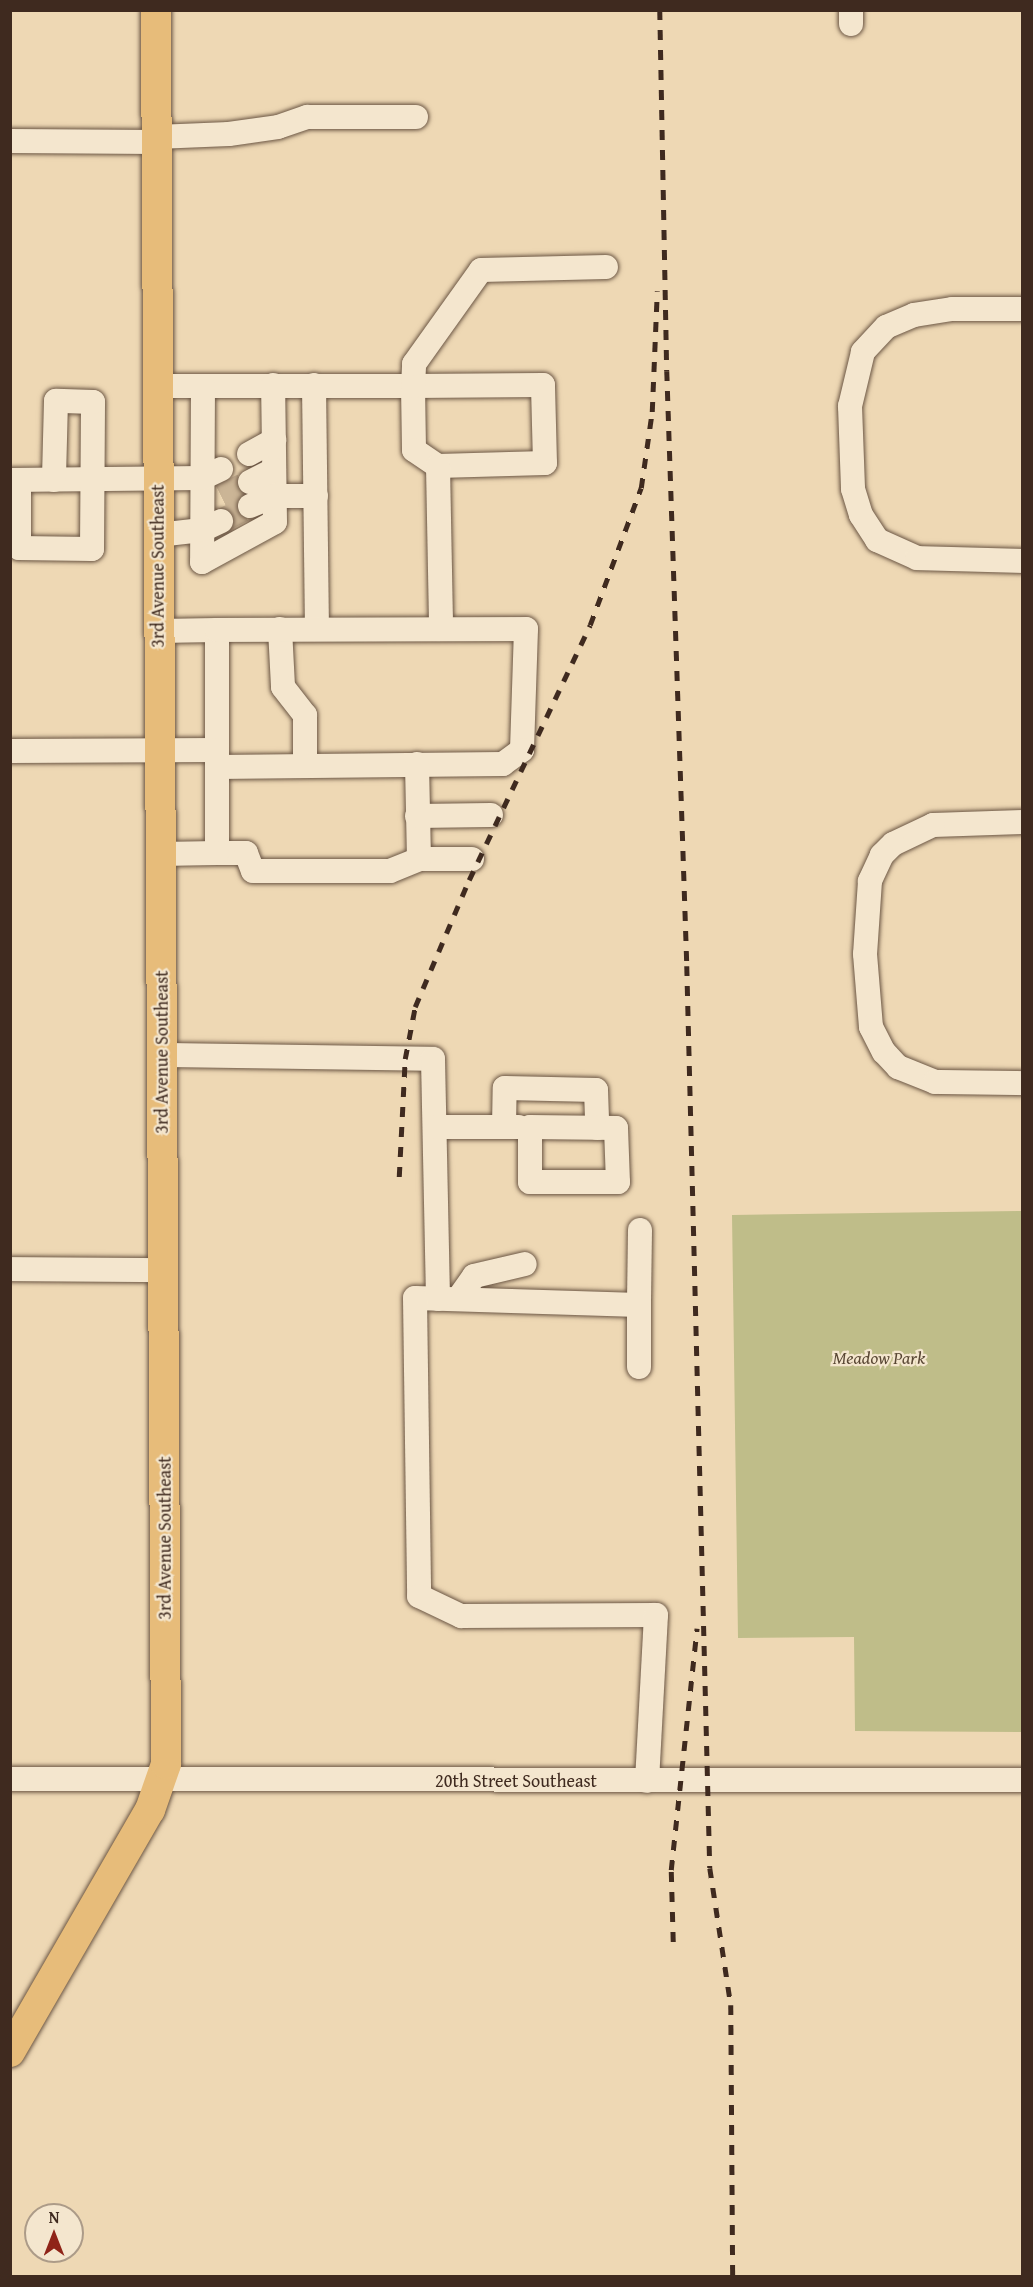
<!DOCTYPE html>
<html>
<head>
<meta charset="utf-8">
<style>
  body { margin:0 }
  #map { position:relative; width:1033px; height:2287px; overflow:hidden; background:#eed8b4; font-family:"Gentium Book Plus",serif }
  div>[style] { position:absolute }
  .green>* { inset:0; background:#bfbd89 }
  .minor-tunnel>* { height:24px; margin-top:-12px; transform-origin:0; background:repeating-linear-gradient(90deg,#cbb596 0 24px,transparent 0 36px) }
  .roads { filter:drop-shadow(0 0 2px #6b5644) drop-shadow(0 0 2px #6b5644) }
  .minor>* { height:24px; margin:-12px; padding:0 12px; transform-origin:12px; border-radius:12px; background:#f4e6ce }
  .major>* { height:30px; margin:-15px; padding:0 15px; transform-origin:15px; border-radius:15px; background:#e7bc7a }
  .rail>* { height:4.5px; margin-top:-2.25px; transform-origin:0; background:repeating-linear-gradient(90deg,#3f2a1f 0 10px,transparent 0 20px) }
  span { translate:-50% -50%; white-space:nowrap; text-align:center; line-height:1.15; -webkit-text-stroke:4.5px #f4e6ce; paint-order:stroke }
  .street-label { font-size:18px; color:#3f2a1f }
  .park-label { font-size:18px; color:#594734; font-style:italic }
  .frame { position:absolute; inset:0; border:12px solid #3f2a1f; pointer-events:none }
  .north { position:absolute; left:24px; top:2203px; width:60px; height:60px; box-sizing:border-box; background:#f4e6ce; border:2px solid #ac9b88; border-radius:50%; rotate:0deg; font-size:16px; font-weight:700; line-height:24px; text-align:center; color:#3f2a1f }
  .north::after { content:''; display:block; margin:auto; width:21px; height:27px; background:#8f2418; clip-path:polygon(50% 0,100% 100%,50% 72%,0 100%) }
</style>
</head>
<body>
<div id="map">
  <div class="green">
    <i style="clip-path:polygon(1022px 1211px,1022px 1732px,855px 1731px,854px 1637px,738px 1638px,732px 1215px)"></i>
  </div>
  <div class="minor-tunnel">
    <i style="left:221px;top:496px;width:32px;rotate:-26deg"></i>
    <i style="left:221px;top:521px;width:33px;rotate:-27deg"></i>
  </div>
  <div class="roads">
    <div class="minor">
      <i style="left:851px;top:24px;width:14px;rotate:-90deg"></i>
      <i style="left:156px;top:137px;width:73px;rotate:-2.4deg"></i>
      <i style="left:229px;top:134px;width:49px;rotate:-8.1deg"></i>
      <i style="left:278px;top:127px;width:31px;rotate:-19deg"></i>
      <i style="left:307px;top:117px;width:109px"></i>
      <i style="left:10px;top:141px;width:146px;rotate:0.4deg"></i>
      <i style="left:1022px;top:309px;width:70px;rotate:180deg"></i>
      <i style="left:952px;top:309px;width:38px;rotate:171deg"></i>
      <i style="left:914px;top:315px;width:30px;rotate:157deg"></i>
      <i style="left:886px;top:327px;width:34px;rotate:133deg"></i>
      <i style="left:863px;top:352px;width:56px;rotate:103.5deg"></i>
      <i style="left:850px;top:406px;width:83px;rotate:87.9deg"></i>
      <i style="left:853px;top:489px;width:27px;rotate:73deg"></i>
      <i style="left:861px;top:515px;width:30px;rotate:57deg"></i>
      <i style="left:877px;top:540px;width:44px;rotate:24.2deg"></i>
      <i style="left:917px;top:558px;width:105px;rotate:1.6deg"></i>
      <i style="left:314px;top:385px;width:244px;rotate:89.3deg"></i>
      <i style="left:157px;top:386px;width:256px"></i>
      <i style="left:413px;top:386px;width:64px;rotate:89.1deg"></i>
      <i style="left:414px;top:450px;width:29px;rotate:34deg"></i>
      <i style="left:438px;top:466px;width:107px;rotate:-1.6deg"></i>
      <i style="left:545px;top:463px;width:78px;rotate:-91.5deg"></i>
      <i style="left:543px;top:385px;width:130px;rotate:179.6deg"></i>
      <i style="left:413px;top:386px;width:22px;rotate:-87deg"></i>
      <i style="left:414px;top:364px;width:115px;rotate:-54.5deg"></i>
      <i style="left:481px;top:270px;width:125px;rotate:-1.4deg"></i>
      <i style="left:203px;top:386px;width:176px;rotate:90.3deg"></i>
      <i style="left:202px;top:562px;width:83px;rotate:-28.7deg"></i>
      <i style="left:275px;top:522px;width:137px;rotate:-90.8deg"></i>
      <i style="left:249px;top:454px;width:29px;rotate:-29deg"></i>
      <i style="left:438px;top:466px;width:163px;rotate:88.9deg"></i>
      <i style="left:10px;top:480px;width:192px;rotate:-0.6deg"></i>
      <i style="left:202px;top:478px;width:21px;rotate:-25deg"></i>
      <i style="left:19px;top:480px;width:68px;rotate:90deg"></i>
      <i style="left:19px;top:548px;width:73px;rotate:0.8deg"></i>
      <i style="left:92px;top:549px;width:147px;rotate:-89.6deg"></i>
      <i style="left:93px;top:402px;width:37px;rotate:-178deg"></i>
      <i style="left:56px;top:401px;width:79px;rotate:91.5deg"></i>
      <i style="left:250px;top:482px;width:27px;rotate:-27deg"></i>
      <i style="left:250px;top:506px;width:26px;rotate:-23deg"></i>
      <i style="left:274px;top:496px;width:42px"></i>
      <i style="left:158px;top:535px;width:44px;rotate:-6.5deg"></i>
      <i style="left:202px;top:530px;width:21px;rotate:-25deg"></i>
      <i style="left:280px;top:629px;width:58px;rotate:87deg"></i>
      <i style="left:283px;top:687px;width:36px;rotate:52deg"></i>
      <i style="left:305px;top:715px;width:51px;rotate:90deg"></i>
      <i style="left:159px;top:631px;width:58px;rotate:-1deg"></i>
      <i style="left:217px;top:750px;width:120px;rotate:-90deg"></i>
      <i style="left:217px;top:630px;width:309px;rotate:-0.2deg"></i>
      <i style="left:526px;top:629px;width:121px;rotate:91.9deg"></i>
      <i style="left:522px;top:750px;width:24px;rotate:144deg"></i>
      <i style="left:503px;top:764px;width:286px;rotate:179.4deg"></i>
      <i style="left:10px;top:751px;width:207px;rotate:-0.3deg"></i>
      <i style="left:217px;top:750px;width:103px;rotate:90deg"></i>
      <i style="left:217px;top:853px;width:29px"></i>
      <i style="left:246px;top:853px;width:19px;rotate:69deg"></i>
      <i style="left:253px;top:871px;width:137px"></i>
      <i style="left:390px;top:871px;width:31px;rotate:-22deg"></i>
      <i style="left:419px;top:859px;width:53px"></i>
      <i style="left:417px;top:764px;width:95px;rotate:88.8deg"></i>
      <i style="left:417px;top:816px;width:74px;rotate:-0.8deg"></i>
      <i style="left:1022px;top:822px;width:89px;rotate:178.1deg"></i>
      <i style="left:933px;top:825px;width:44px;rotate:154.6deg"></i>
      <i style="left:893px;top:844px;width:16px;rotate:135deg"></i>
      <i style="left:882px;top:855px;width:29px;rotate:115deg"></i>
      <i style="left:870px;top:881px;width:73px;rotate:93.9deg"></i>
      <i style="left:865px;top:954px;width:73px;rotate:85.3deg"></i>
      <i style="left:871px;top:1027px;width:28px;rotate:63deg"></i>
      <i style="left:884px;top:1052px;width:21px;rotate:47deg"></i>
      <i style="left:898px;top:1067px;width:40px;rotate:22deg"></i>
      <i style="left:935px;top:1082px;width:87px;rotate:0.7deg"></i>
      <i style="left:160px;top:854px;width:57px;rotate:-1deg"></i>
      <i style="left:162px;top:1055px;width:271px;rotate:0.8deg"></i>
      <i style="left:433px;top:1059px;width:240px;rotate:88.8deg"></i>
      <i style="left:435px;top:1127px;width:84px"></i>
      <i style="left:504px;top:1127px;width:39px;rotate:-89deg"></i>
      <i style="left:505px;top:1088px;width:91px;rotate:1.3deg"></i>
      <i style="left:596px;top:1090px;width:38px;rotate:88deg"></i>
      <i style="left:530px;top:1127px;width:86px;rotate:0.7deg"></i>
      <i style="left:616px;top:1128px;width:54px;rotate:87.9deg"></i>
      <i style="left:618px;top:1182px;width:88px;rotate:180deg"></i>
      <i style="left:530px;top:1182px;width:55px;rotate:-90deg"></i>
      <i style="left:640px;top:1230px;width:75px;rotate:90.8deg"></i>
      <i style="left:639px;top:1305px;width:224px;rotate:-178.2deg"></i>
      <i style="left:415px;top:1298px;width:298px;rotate:89.2deg"></i>
      <i style="left:419px;top:1596px;width:47px;rotate:25.5deg"></i>
      <i style="left:461px;top:1616px;width:195px;rotate:-0.3deg"></i>
      <i style="left:656px;top:1615px;width:166px;rotate:93.1deg"></i>
      <i style="left:10px;top:1269px;width:153px;rotate:0.4deg"></i>
      <i style="left:458px;top:1299px;width:28px;rotate:-55deg"></i>
      <i style="left:474px;top:1276px;width:52px;rotate:-13.2deg"></i>
      <i style="left:639px;top:1367px;width:62px;rotate:-90deg"></i>
      <i style="left:10px;top:1779px;width:1012px;rotate:0.06deg"></i>
    </div>
    <div class="major">
      <i style="left:10px;top:2052px;width:280px;rotate:-60deg"></i>
      <i style="left:150px;top:1810px;width:49px;rotate:-70.8deg"></i>
      <i style="left:166px;top:1764px;width:1754px;rotate:-90.33deg"></i>
    </div>
  </div>
  <div class="rail">
    <i style="left:660px;top:10px;width:361px;rotate:88.9deg"></i>
    <i style="left:667px;top:371px;width:595px;rotate:88.07deg"></i>
    <i style="left:687px;top:966px;width:902px;rotate:88.54deg"></i>
    <i style="left:710px;top:1868px;width:139px;rotate:81.3deg"></i>
    <i style="left:731px;top:2005px;width:271px;rotate:89.6deg"></i>
    <i style="left:399px;top:1177px;width:118px;rotate:-87.1deg"></i>
    <i style="left:405px;top:1059px;width:53px;rotate:-79.1deg"></i>
    <i style="left:415px;top:1007px;width:138px;rotate:-67deg"></i>
    <i style="left:469px;top:880px;width:282px;rotate:-64.6deg"></i>
    <i style="left:590px;top:625px;width:146px;rotate:-69.6deg"></i>
    <i style="left:641px;top:488px;width:77px;rotate:-81.8deg"></i>
    <i style="left:652px;top:412px;width:121px;rotate:-87.6deg"></i>
    <i style="left:673px;top:1942px;width:72px;rotate:-91.6deg"></i>
    <i style="left:671px;top:1870px;width:243px;rotate:-83.9deg"></i>
  </div>
  <div class="street-label">
    <span style="left:158px;top:566px;rotate:-90deg">3rd Avenue Southeast</span>
    <span style="left:162px;top:1052px;rotate:-90deg">3rd Avenue Southeast</span>
    <span style="left:165px;top:1538px;rotate:-90deg">3rd Avenue Southeast</span>
    <span style="left:516px;top:1781px">20th Street Southeast</span>
  </div>
  <div class="park-label">
    <span style="left:879px;top:1358px">Meadow Park</span>
  </div>
  <div class="frame"></div>
  <div class="north">N</div>
</div>
</body>
</html>
